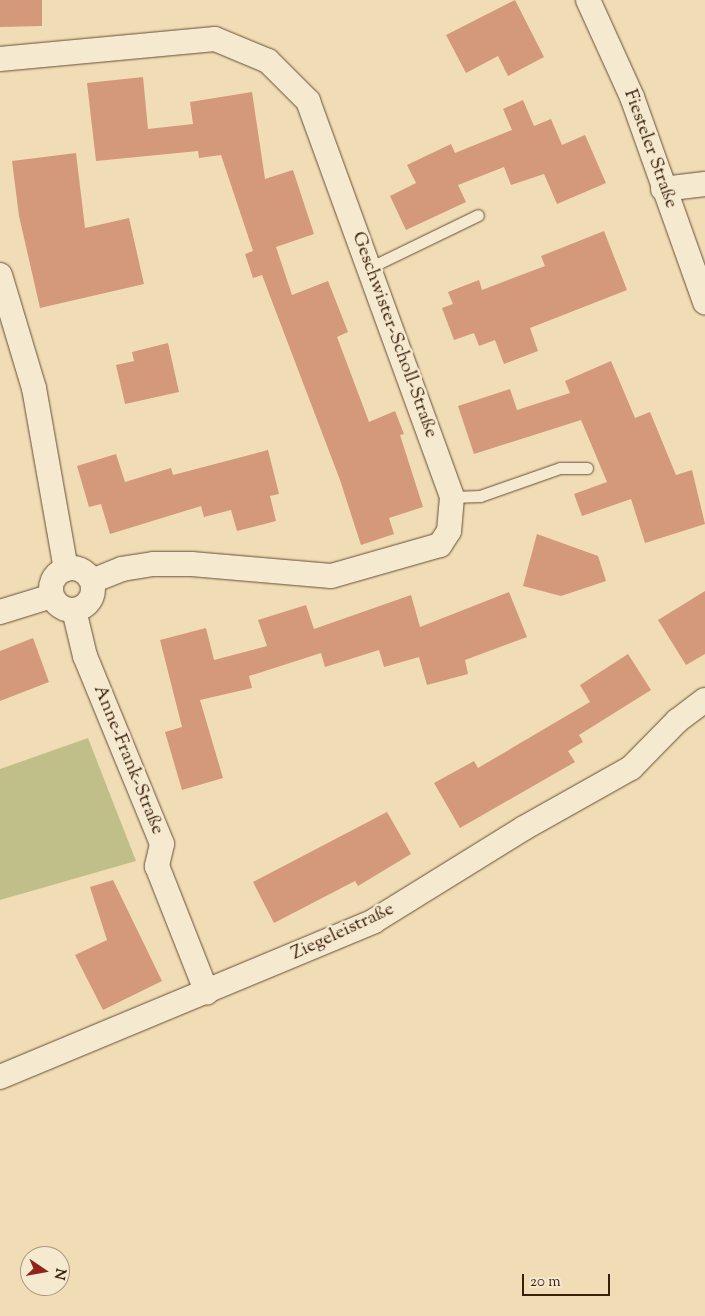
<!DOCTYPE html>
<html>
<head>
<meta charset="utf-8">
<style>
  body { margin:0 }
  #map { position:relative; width:705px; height:1316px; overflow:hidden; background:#f0ddb5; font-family:"Sorts Mill Goudy",serif }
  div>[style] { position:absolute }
  .green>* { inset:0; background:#c0bf89 }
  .building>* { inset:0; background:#d4987a }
  .roads { filter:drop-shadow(0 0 1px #684e37) drop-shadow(0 0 1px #684e37) }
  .service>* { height:11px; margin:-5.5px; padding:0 5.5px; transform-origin:5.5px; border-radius:5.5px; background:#f5e9cf }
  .minor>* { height:24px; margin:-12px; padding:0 12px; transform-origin:12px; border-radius:12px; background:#f5e9cf }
  .minor>.ring { margin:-12px; padding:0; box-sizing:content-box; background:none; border:24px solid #f5e9cf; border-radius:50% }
  span { translate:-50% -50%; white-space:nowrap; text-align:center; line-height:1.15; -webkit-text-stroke:5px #f5e9cf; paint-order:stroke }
  .street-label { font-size:19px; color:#3a1e0d }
  .north { position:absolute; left:20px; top:1246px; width:50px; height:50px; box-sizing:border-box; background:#f5e9cf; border:1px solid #aa9881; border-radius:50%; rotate:102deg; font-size:14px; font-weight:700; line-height:20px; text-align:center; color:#3a1e0d }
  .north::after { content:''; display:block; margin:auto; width:18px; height:22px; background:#8f2418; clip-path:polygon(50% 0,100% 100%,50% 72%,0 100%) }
  .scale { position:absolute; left:522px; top:1274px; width:88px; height:22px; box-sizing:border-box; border:2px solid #3a1e0d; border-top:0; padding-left:6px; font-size:15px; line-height:18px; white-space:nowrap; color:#3a1e0d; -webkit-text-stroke:4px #f5e9cf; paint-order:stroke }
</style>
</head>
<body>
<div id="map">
  <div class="green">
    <i style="clip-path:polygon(88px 738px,136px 861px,0 900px,0 769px)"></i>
  </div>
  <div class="building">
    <i style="clip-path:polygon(0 0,42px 0,42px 26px,0 27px)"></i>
    <i style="clip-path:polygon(515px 0,544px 57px,508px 76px,498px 56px,466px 73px,446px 35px)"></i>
    <i style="clip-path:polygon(143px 77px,148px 129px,193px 124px,190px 102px,252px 92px,265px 179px,293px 170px,314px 234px,276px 247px,292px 295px,328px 281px,348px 332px,337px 337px,369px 422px,395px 411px,404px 434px,400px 435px,423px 507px,389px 518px,394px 534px,361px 545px,340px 480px,262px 275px,253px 278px,245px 254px,253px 251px,221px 155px,199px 158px,198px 151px,96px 161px,87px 83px)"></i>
    <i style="clip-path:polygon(523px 100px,534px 126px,551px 119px,562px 145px,585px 135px,606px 183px,557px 204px,544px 174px,511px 185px,504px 167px,458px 185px,466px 202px,406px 230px,390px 196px,416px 183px,407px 165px,451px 144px,455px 153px,512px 130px,503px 109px)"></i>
    <i style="clip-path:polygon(76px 153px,85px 228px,129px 218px,144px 284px,40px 308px,19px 216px,12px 161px)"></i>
    <i style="clip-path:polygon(604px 231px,627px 290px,530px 328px,538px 351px,504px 364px,495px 340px,479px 346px,474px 333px,454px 340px,442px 308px,453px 304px,448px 292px,479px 280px,482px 290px,545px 266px,541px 256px)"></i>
    <i style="clip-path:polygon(168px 343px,179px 392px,125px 404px,116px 365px,134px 361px,132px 352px)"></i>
    <i style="clip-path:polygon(611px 361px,635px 418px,650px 412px,676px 475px,692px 470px,705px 524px,645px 543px,631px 499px,582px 516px,574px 494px,607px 482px,581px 420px,474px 454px,458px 406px,510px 389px,517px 410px,570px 393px,565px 381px)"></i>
    <i style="clip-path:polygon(268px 450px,279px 494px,270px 496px,276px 521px,237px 531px,231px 510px,204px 517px,201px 506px,110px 534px,101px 504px,89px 507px,77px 466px,116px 454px,125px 482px,171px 468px,173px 475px)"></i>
    <i style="clip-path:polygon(537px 534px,598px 556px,606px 581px,561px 596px,523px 586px)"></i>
    <i style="clip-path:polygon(705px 591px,705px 654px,686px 665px,658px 620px)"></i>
    <i style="clip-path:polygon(509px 592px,527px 637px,465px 660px,468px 674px,427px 685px,419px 657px,384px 667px,379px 650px,325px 667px,321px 653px,249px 676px,252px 688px,200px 700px,223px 778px,182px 790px,165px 732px,182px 727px,160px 640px,206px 628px,214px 660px,267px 646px,258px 620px,306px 605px,314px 629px,411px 595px,420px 627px)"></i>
    <i style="clip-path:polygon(33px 638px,49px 682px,0 701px,0 651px)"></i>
    <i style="clip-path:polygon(628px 654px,651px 690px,579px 735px,583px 742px,568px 751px,575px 762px,460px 828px,434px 783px,474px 761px,478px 768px,590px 702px,580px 685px)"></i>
    <i style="clip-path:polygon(387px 812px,411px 854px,358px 886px,355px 881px,274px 923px,253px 882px)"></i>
    <i style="clip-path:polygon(113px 880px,162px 981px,103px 1010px,75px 955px,107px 940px,90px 887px)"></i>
  </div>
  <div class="roads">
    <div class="service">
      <i style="left:369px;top:268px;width:121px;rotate:-25.9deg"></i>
      <i style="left:452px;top:497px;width:28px;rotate:-2deg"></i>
      <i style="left:480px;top:496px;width:85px;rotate:-19.3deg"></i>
      <i style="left:560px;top:468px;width:27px"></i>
    </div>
    <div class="minor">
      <i style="left:588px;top:0;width:107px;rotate:65.6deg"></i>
      <i style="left:632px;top:97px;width:218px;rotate:70.4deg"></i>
      <i style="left:0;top:59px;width:216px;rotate:-5.3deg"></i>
      <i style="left:215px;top:39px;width:57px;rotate:22.5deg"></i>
      <i style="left:268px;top:61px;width:57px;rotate:45deg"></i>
      <i style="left:308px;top:101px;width:421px;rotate:70deg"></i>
      <i style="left:452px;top:497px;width:34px;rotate:95deg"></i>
      <i style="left:449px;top:531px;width:17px;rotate:123deg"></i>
      <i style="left:440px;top:545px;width:113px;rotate:164.1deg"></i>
      <i style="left:331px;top:576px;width:140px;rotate:-175.1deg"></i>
      <i style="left:192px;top:564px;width:39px;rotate:180deg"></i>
      <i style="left:153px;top:564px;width:31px;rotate:171deg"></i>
      <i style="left:122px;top:569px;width:32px;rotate:158deg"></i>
      <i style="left:663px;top:189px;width:42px;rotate:-6.8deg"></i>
      <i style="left:0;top:275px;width:118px;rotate:73.3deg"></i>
      <i style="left:34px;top:388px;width:184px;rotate:80deg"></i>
      <i class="ring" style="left:51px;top:568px;width:18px;height:18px"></i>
      <i style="left:74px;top:610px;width:47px;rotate:76.6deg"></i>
      <i style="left:85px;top:656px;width:203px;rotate:67.7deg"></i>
      <i style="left:162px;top:844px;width:23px;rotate:103deg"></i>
      <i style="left:157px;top:866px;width:136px;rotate:68.5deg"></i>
      <i style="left:0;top:612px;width:54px;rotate:-17.1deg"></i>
      <i style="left:0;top:1077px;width:405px;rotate:-22.6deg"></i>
      <i style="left:374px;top:921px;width:176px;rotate:-31.8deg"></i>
      <i style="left:524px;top:828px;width:123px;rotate:-29.3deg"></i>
      <i style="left:631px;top:768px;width:66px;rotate:-45.6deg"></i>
      <i style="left:677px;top:721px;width:35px;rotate:-37deg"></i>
    </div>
  </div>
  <div class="street-label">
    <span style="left:650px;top:149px;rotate:70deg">Fiesteler Straße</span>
    <span style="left:394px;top:335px;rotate:70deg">Geschwister-Scholl-Straße</span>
    <span style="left:128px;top:760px;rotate:68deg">Anne-Frank-Straße</span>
    <span style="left:343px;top:932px;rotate:-25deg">Ziegeleistraße</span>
  </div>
  <div class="north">N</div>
  <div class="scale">20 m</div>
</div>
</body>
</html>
